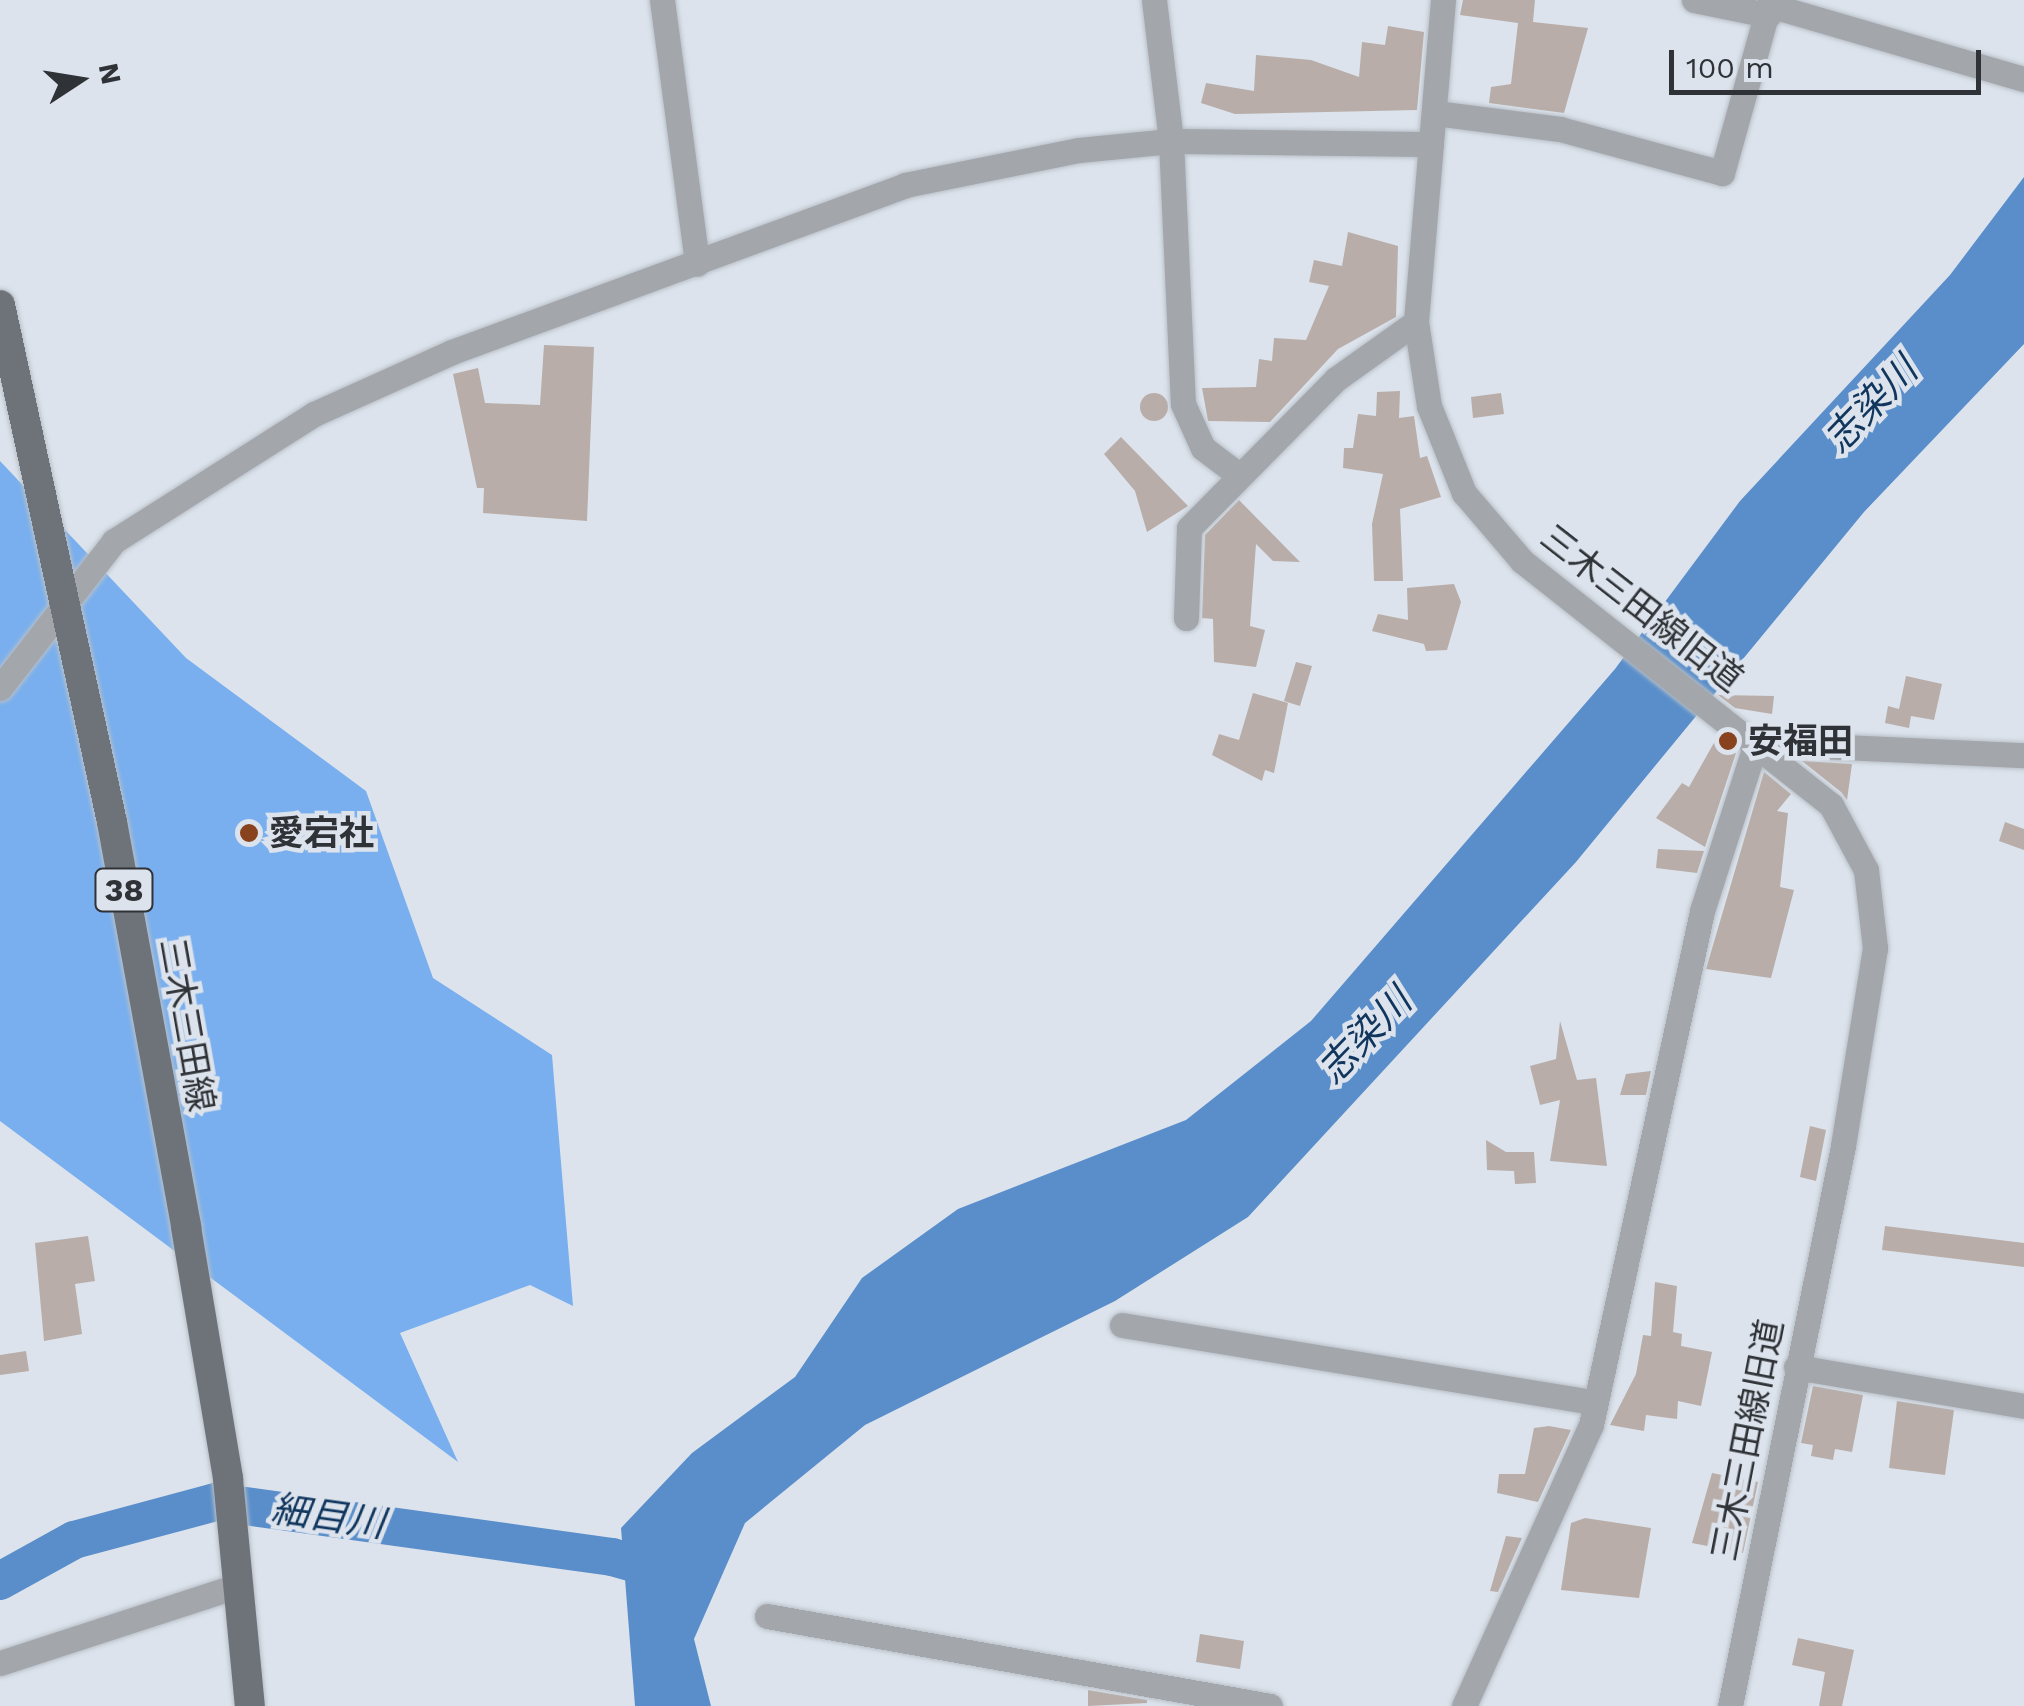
<!DOCTYPE html>
<html>
<head>
<meta charset="utf-8">
<style>
  body { margin:0 }
  #map { position:relative; width:2024px; height:1706px; overflow:hidden; background:#dce3ec; font-family:"Work Sans","Noto Sans JP",sans-serif }
  div>[style] { position:absolute }
  .forest>* { inset:0; background:#79afee }
  .water>* { inset:0; background:#598eca }
  .river>* { height:38px; margin:-19px; padding:0 19px; transform-origin:19px; border-radius:19px; background:#598eca }
  .building>* { inset:0; background:#b8ada8 }
  .round { border-radius:50% }
  .roads { filter:drop-shadow(0 0 2px #b9c0c8) drop-shadow(0 0 2px #b9c0c8) }
  .minor>* { height:25px; margin:-12.5px; padding:0 12.5px; transform-origin:12.5px; border-radius:12.5px; background:#a3a6aa }
  .major>* { height:30px; margin:-15px; padding:0 15px; transform-origin:15px; border-radius:15px; background:#6e737a }
  .dots>* { width:28px; height:28px; translate:-50% -50%; box-sizing:border-box; border:5px solid #dce3ec; border-radius:50% }
  span { translate:-50% -50%; white-space:nowrap; text-align:center; line-height:1.15; -webkit-text-stroke:9px #dce3ec; paint-order:stroke }
  .shield-label span { padding:2px 8px; background:#dce3ec; border:2px solid; border-radius:8px; -webkit-text-stroke-width:0 }
  .shield-label { font-size:32px; color:#2f3236; font-weight:700 }
  .street-label { font-size:35px; color:#2f3236 }
  .poi-label { font-size:35px; color:#2f3236; font-weight:700 }
  .left { translate:0 -50%; text-align:left }
  .water-label { font-size:38px; color:#10365e; font-style:italic }
  .north { position:absolute; left:30px; top:30px; width:100px; height:100px; -webkit-text-stroke:8px #dce3ec; paint-order:stroke; rotate:78deg; font-size:28px; font-weight:700; line-height:40px; text-align:center; color:#2f3236 }
  .north::after { content:''; display:block; margin:auto; width:35px; height:45px; background:#2f3236; clip-path:polygon(50% 0,100% 100%,50% 72%,0 100%) }
  .scale { position:absolute; left:1669px; top:50px; width:312px; height:45px; box-sizing:border-box; border:5px solid #2f3236; border-top:0; padding-left:12px; font-size:30px; line-height:35px; white-space:nowrap; color:#2f3236; -webkit-text-stroke:8px #dce3ec; paint-order:stroke }
</style>
</head>
<body>
<div id="map">
  <div class="forest">
    <i style="clip-path:polygon(0 461px,186px 658px,366px 791px,433px 978px,552px 1055px,573px 1306px,530px 1285px,400px 1333px,458px 1462px,0 1121px)"></i>
  </div>
  <div class="water">
    <i style="clip-path:polygon(2024px 177px,2024px 344px,1864px 512px,1576px 862px,1248px 1217px,1115px 1301px,865px 1425px,745px 1523px,694px 1639px,711px 1706px,635px 1706px,621px 1528px,692px 1453px,795px 1377px,862px 1278px,958px 1209px,1186px 1120px,1311px 1021px,1615px 669px,1740px 501px,1950px 275px)"></i>
  </div>
  <div class="river">
    <i style="left:0;top:1581px;width:85px;rotate:-29deg"></i>
    <i style="left:74px;top:1540px;width:147px;rotate:-15deg"></i>
    <i style="left:216px;top:1502px;width:400px;rotate:7.9deg"></i>
    <i style="left:612px;top:1557px;width:59px;rotate:15.7deg"></i>
  </div>
  <div class="building">
    <i style="clip-path:polygon(1463px 0,1535px 0,1533px 22px,1588px 28px,1564px 113px,1489px 103px,1491px 87px,1511px 84px,1518px 23px,1460px 15px)"></i>
    <i style="clip-path:polygon(1388px 26px,1424px 32px,1417px 110px,1235px 114px,1201px 103px,1206px 83px,1254px 91px,1256px 55px,1311px 60px,1359px 77px,1362px 42px,1385px 45px)"></i>
    <i style="clip-path:polygon(1348px 232px,1398px 246px,1396px 317px,1338px 349px,1270px 422px,1208px 421px,1202px 388px,1256px 387px,1259px 359px,1272px 361px,1274px 338px,1306px 340px,1329px 286px,1309px 282px,1314px 260px,1342px 266px)"></i>
    <i style="clip-path:polygon(544px 345px,594px 347px,587px 521px,483px 513px,484px 488px,477px 488px,453px 374px,478px 368px,485px 403px,540px 405px)"></i>
    <i style="clip-path:polygon(1400px 391px,1399px 418px,1414px 416px,1420px 458px,1427px 456px,1441px 497px,1400px 509px,1403px 581px,1374px 581px,1372px 524px,1383px 474px,1343px 468px,1344px 448px,1353px 448px,1358px 414px,1376px 416px,1377px 392px)"></i>
    <i style="clip-path:polygon(1501px 393px,1504px 414px,1473px 418px,1471px 397px)"></i>
    <i class="round" style="left:1140px;top:393px;width:28px;height:28px"></i>
    <i style="clip-path:polygon(1121px 437px,1188px 506px,1147px 532px,1135px 491px,1104px 454px)"></i>
    <i style="clip-path:polygon(1239px 500px,1300px 562px,1273px 561px,1256px 544px,1250px 626px,1265px 630px,1256px 667px,1214px 662px,1213px 619px,1202px 618px,1205px 535px)"></i>
    <i style="clip-path:polygon(1454px 584px,1461px 602px,1447px 650px,1426px 651px,1424px 644px,1372px 631px,1378px 614px,1408px 620px,1407px 588px)"></i>
    <i style="clip-path:polygon(1296px 662px,1312px 666px,1300px 706px,1284px 701px)"></i>
    <i style="clip-path:polygon(1906px 676px,1942px 684px,1934px 720px,1911px 716px,1909px 728px,1885px 723px,1888px 706px,1899px 709px)"></i>
    <i style="clip-path:polygon(1253px 693px,1288px 703px,1274px 773px,1265px 770px,1262px 781px,1212px 755px,1219px 734px,1239px 740px)"></i>
    <i style="clip-path:polygon(1718px 695px,1774px 696px,1772px 714px,1735px 708px)"></i>
    <i style="clip-path:polygon(1715px 741px,1736px 753px,1705px 847px,1656px 818px,1682px 783px,1689px 787px)"></i>
    <i style="clip-path:polygon(1802px 761px,1852px 764px,1847px 800px,1841px 792px)"></i>
    <i style="clip-path:polygon(1764px 772px,1791px 794px,1777px 811px,1788px 813px,1780px 887px,1794px 890px,1771px 978px,1706px 969px)"></i>
    <i style="clip-path:polygon(2005px 822px,2024px 829px,2024px 850px,1999px 841px)"></i>
    <i style="clip-path:polygon(1658px 849px,1704px 851px,1697px 873px,1656px 868px)"></i>
    <i style="clip-path:polygon(1560px 1021px,1577px 1080px,1596px 1078px,1607px 1166px,1550px 1161px,1560px 1100px,1540px 1105px,1530px 1066px,1556px 1059px)"></i>
    <i style="clip-path:polygon(1651px 1071px,1646px 1095px,1620px 1095px,1626px 1074px)"></i>
    <i style="clip-path:polygon(1810px 1126px,1826px 1130px,1816px 1181px,1800px 1177px)"></i>
    <i style="clip-path:polygon(1486px 1140px,1506px 1152px,1534px 1152px,1536px 1183px,1515px 1184px,1514px 1171px,1487px 1170px)"></i>
    <i style="clip-path:polygon(1885px 1226px,2024px 1243px,2024px 1267px,1882px 1250px)"></i>
    <i style="clip-path:polygon(88px 1236px,95px 1281px,75px 1284px,82px 1334px,44px 1341px,35px 1243px)"></i>
    <i style="clip-path:polygon(1655px 1282px,1677px 1286px,1673px 1332px,1682px 1334px,1681px 1346px,1712px 1352px,1701px 1406px,1678px 1401px,1677px 1419px,1646px 1415px,1644px 1431px,1610px 1425px,1636px 1374px,1643px 1335px,1651px 1336px)"></i>
    <i style="clip-path:polygon(26px 1351px,29px 1371px,0 1375px,0 1355px)"></i>
    <i style="clip-path:polygon(1813px 1386px,1863px 1395px,1852px 1452px,1835px 1449px,1833px 1460px,1811px 1456px,1813px 1445px,1801px 1443px)"></i>
    <i style="clip-path:polygon(1897px 1401px,1954px 1410px,1945px 1475px,1889px 1468px)"></i>
    <i style="clip-path:polygon(1549px 1426px,1571px 1430px,1538px 1502px,1497px 1493px,1499px 1474px,1525px 1474px,1534px 1428px)"></i>
    <i style="clip-path:polygon(1712px 1473px,1758px 1482px,1743px 1553px,1692px 1543px)"></i>
    <i style="clip-path:polygon(1585px 1518px,1651px 1528px,1639px 1598px,1561px 1590px,1571px 1523px)"></i>
    <i style="clip-path:polygon(1506px 1536px,1522px 1538px,1498px 1592px,1490px 1591px)"></i>
    <i style="clip-path:polygon(1200px 1634px,1244px 1641px,1240px 1669px,1196px 1662px)"></i>
    <i style="clip-path:polygon(1798px 1638px,1854px 1650px,1842px 1706px,1819px 1706px,1825px 1672px,1792px 1665px)"></i>
    <i style="clip-path:polygon(1088px 1690px,1147px 1700px,1147px 1703px,1088px 1706px)"></i>
  </div>
  <div class="roads">
    <div class="minor">
      <i style="left:662px;top:0;width:266px;rotate:82.4deg"></i>
      <i style="left:1154px;top:0;width:142px;rotate:83.1deg"></i>
      <i style="left:1171px;top:141px;width:263px;rotate:87.4deg"></i>
      <i style="left:1183px;top:404px;width:48px;rotate:65.6deg"></i>
      <i style="left:1203px;top:448px;width:46px;rotate:37.1deg"></i>
      <i style="left:1443px;top:0;width:323px;rotate:94.8deg"></i>
      <i style="left:1416px;top:322px;width:85px;rotate:81.2deg"></i>
      <i style="left:1429px;top:406px;width:94px;rotate:68.1deg"></i>
      <i style="left:1464px;top:493px;width:89px;rotate:49.5deg"></i>
      <i style="left:1522px;top:561px;width:394px;rotate:38.3deg"></i>
      <i style="left:1831px;top:805px;width:74px;rotate:61.7deg"></i>
      <i style="left:1866px;top:870px;width:79px;rotate:83.4deg"></i>
      <i style="left:1875px;top:948px;width:201px;rotate:99.2deg"></i>
      <i style="left:1843px;top:1146px;width:571px;rotate:101.41deg"></i>
      <i style="left:1694px;top:0;width:76px;rotate:11.5deg"></i>
      <i style="left:1435px;top:113px;width:126px;rotate:7.3deg"></i>
      <i style="left:1560px;top:129px;width:168px;rotate:15.2deg"></i>
      <i style="left:1722px;top:173px;width:174px;rotate:-74.4deg"></i>
      <i style="left:1769px;top:5px;width:266px;rotate:16.2deg"></i>
      <i style="left:1186px;top:618px;width:90px;rotate:-88.1deg"></i>
      <i style="left:1189px;top:528px;width:209px;rotate:-45.4deg"></i>
      <i style="left:1336px;top:379px;width:98px;rotate:-35.5deg"></i>
      <i style="left:0;top:688px;width:186px;rotate:-52.2deg"></i>
      <i style="left:114px;top:541px;width:237px;rotate:-32.4deg"></i>
      <i style="left:314px;top:414px;width:151px;rotate:-24.2deg"></i>
      <i style="left:452px;top:352px;width:483px;rotate:-20.2deg"></i>
      <i style="left:905px;top:185px;width:177px;rotate:-11.4deg"></i>
      <i style="left:1079px;top:150px;width:92px;rotate:-5.6deg"></i>
      <i style="left:1171px;top:141px;width:260px;rotate:0.7deg"></i>
      <i style="left:1122px;top:1325px;width:478px;rotate:9.3deg"></i>
      <i style="left:1796px;top:1367px;width:231px;rotate:9.7deg"></i>
      <i style="left:767px;top:1616px;width:511px;rotate:10.14deg"></i>
      <i style="left:0;top:1663px;width:249px;rotate:-18deg"></i>
      <i style="left:1464px;top:1706px;width:308px;rotate:-65.7deg"></i>
      <i style="left:1591px;top:1425px;width:526px;rotate:-77.81deg"></i>
      <i style="left:1702px;top:911px;width:176px;rotate:-72.2deg"></i>
      <i style="left:1756px;top:743px;width:268px;rotate:2.6deg"></i>
    </div>
    <div class="major">
      <i style="left:0;top:305px;width:529px;rotate:77.78deg"></i>
      <i style="left:112px;top:822px;width:412px;rotate:79.6deg"></i>
      <i style="left:186px;top:1227px;width:255px;rotate:80.5deg"></i>
      <i style="left:228px;top:1479px;width:228px;rotate:84.5deg"></i>
    </div>
  </div>
  <div class="dots">
    <i style="left:1728px;top:741px;background:#88421d"></i>
    <i style="left:249px;top:833px;background:#88421d"></i>
  </div>
  <div class="shield-label">
    <span style="left:124px;top:890px">38</span>
  </div>
  <div class="street-label">
    <span style="left:1642px;top:608px;rotate:38deg">三木三田線旧道</span>
    <span style="left:187px;top:1025px;rotate:80deg">三木三田線</span>
    <span style="left:1747px;top:1440px;rotate:-79deg">三木三田線旧道</span>
  </div>
  <div class="poi-label">
    <span class="left" style="left:1748px;top:741px">安福田</span>
    <span class="left" style="left:269px;top:833px">愛宕社</span>
  </div>
  <div class="water-label">
    <span style="left:1871px;top:405px;rotate:-46deg">志染川</span>
    <span style="left:1365px;top:1036px;rotate:-46deg">志染川</span>
    <span style="left:328px;top:1517px;rotate:8deg">細目川</span>
  </div>
  <div class="north">N</div>
  <div class="scale">100 m</div>
</div>
</body>
</html>
